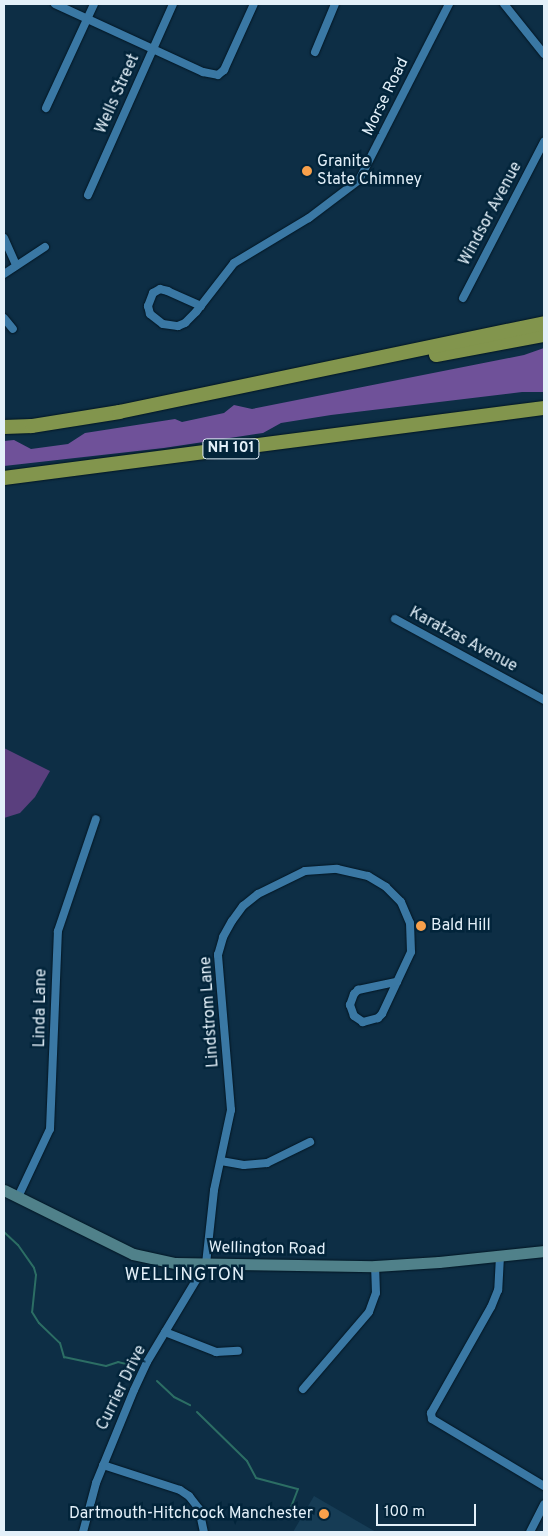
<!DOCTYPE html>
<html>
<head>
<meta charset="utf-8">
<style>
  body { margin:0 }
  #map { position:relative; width:548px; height:1536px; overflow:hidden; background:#0d2e45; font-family:Overpass,sans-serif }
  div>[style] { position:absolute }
  .built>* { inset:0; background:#163c55 }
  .green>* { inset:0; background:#5a3f7e }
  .forest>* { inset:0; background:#6f5199 }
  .stream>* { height:2px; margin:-1px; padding:0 1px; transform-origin:1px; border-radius:1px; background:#2c6e64 }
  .roads { filter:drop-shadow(0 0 1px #031623) drop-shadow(0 0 1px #031623) }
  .street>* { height:8px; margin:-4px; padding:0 4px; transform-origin:4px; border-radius:4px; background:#3a78a4 }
  .secondary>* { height:11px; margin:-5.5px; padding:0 5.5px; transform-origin:5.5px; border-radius:5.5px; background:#50818a }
  .highway>* { height:14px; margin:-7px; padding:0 7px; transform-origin:7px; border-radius:7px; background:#82954d }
  .dots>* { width:14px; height:14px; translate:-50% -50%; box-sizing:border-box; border:2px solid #02243a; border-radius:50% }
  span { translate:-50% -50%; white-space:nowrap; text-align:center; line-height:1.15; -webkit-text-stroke:5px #02243a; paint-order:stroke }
  .shield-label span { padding:1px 4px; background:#02243a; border:1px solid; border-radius:4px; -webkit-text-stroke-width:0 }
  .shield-label { font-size:15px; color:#e3f0f9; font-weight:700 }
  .street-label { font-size:16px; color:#e3f0f9 }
  .poi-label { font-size:16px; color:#e3f0f9 }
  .left { translate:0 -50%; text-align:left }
  .right { translate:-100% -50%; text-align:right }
  .neighbourhood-label { font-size:18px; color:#e3f0f9; letter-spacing:1px }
  .frame { position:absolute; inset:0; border:5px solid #e3f0f9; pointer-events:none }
  .scale { position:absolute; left:376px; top:1504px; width:100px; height:22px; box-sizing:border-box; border:2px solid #e3f0f9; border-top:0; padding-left:6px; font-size:15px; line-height:18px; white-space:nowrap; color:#e3f0f9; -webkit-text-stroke:4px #02243a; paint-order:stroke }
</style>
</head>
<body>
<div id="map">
  <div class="built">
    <i style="clip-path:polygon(314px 1496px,376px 1532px,293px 1532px)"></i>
  </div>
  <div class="green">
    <i style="clip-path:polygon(4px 748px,50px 771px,35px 797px,20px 813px,4px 818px)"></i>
  </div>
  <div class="forest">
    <i style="clip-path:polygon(544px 348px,544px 392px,522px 392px,331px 415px,281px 423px,263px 433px,164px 448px,4px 466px,4px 441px,14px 440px,31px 449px,68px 444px,85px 433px,175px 419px,182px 422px,224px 413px,234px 405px,252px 409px,524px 355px)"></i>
  </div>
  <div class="stream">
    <i style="left:4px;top:1232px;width:19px;rotate:43deg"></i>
    <i style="left:18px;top:1245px;width:28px;rotate:55deg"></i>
    <i style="left:34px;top:1268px;width:7px;rotate:74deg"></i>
    <i style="left:36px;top:1275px;width:37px;rotate:96deg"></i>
    <i style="left:32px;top:1312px;width:13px;rotate:58deg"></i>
    <i style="left:39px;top:1323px;width:29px;rotate:44deg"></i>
    <i style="left:60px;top:1343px;width:15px;rotate:74deg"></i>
    <i style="left:64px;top:1357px;width:43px;rotate:12.1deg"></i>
    <i style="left:106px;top:1366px;width:13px;rotate:-18deg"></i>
    <i style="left:118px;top:1362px;width:12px;rotate:14deg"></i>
    <i style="left:157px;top:1381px;width:23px;rotate:43deg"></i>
    <i style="left:174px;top:1397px;width:18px;rotate:27deg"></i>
    <i style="left:197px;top:1412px;width:70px;rotate:44.4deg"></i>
    <i style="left:247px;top:1461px;width:19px;rotate:62deg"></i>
    <i style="left:256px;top:1478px;width:43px;rotate:14.7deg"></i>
    <i style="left:298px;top:1489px;width:31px;rotate:111deg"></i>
  </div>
  <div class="roads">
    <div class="street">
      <i style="left:55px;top:4px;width:163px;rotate:24.7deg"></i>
      <i style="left:203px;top:72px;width:15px;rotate:11deg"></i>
      <i style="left:218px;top:75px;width:8px;rotate:-40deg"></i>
      <i style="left:224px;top:70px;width:72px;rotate:-65.6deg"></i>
      <i style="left:504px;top:4px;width:64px;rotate:51.3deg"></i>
      <i style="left:315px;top:52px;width:52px;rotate:-67.4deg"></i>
      <i style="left:46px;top:108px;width:115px;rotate:-65.2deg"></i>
      <i style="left:88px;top:195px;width:209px;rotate:-66deg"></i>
      <i style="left:4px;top:238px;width:30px;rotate:66deg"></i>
      <i style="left:4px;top:274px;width:49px;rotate:-33.4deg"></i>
      <i style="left:463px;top:298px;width:176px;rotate:-62.6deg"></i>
      <i style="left:201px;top:306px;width:36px;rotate:-156deg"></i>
      <i style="left:168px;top:291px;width:8px;rotate:-166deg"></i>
      <i style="left:160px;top:289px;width:8px;rotate:150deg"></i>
      <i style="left:153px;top:293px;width:14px;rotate:111deg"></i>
      <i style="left:148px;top:306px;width:8px;rotate:76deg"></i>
      <i style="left:150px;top:314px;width:16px;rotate:38deg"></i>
      <i style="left:163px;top:324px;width:15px;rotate:8deg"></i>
      <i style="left:178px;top:326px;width:8px;rotate:-23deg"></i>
      <i style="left:185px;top:323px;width:16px;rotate:-45deg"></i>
      <i style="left:196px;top:312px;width:62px;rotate:-52.2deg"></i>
      <i style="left:234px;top:263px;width:87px;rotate:-31deg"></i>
      <i style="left:309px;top:218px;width:63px;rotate:-37.2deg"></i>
      <i style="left:359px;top:180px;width:198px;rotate:-62.9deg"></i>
      <i style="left:4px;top:318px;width:14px;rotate:51deg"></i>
      <i style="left:395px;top:619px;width:170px;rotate:28.5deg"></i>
      <i style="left:221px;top:1161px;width:23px;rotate:10deg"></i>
      <i style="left:244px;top:1165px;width:23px;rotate:-5deg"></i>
      <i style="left:267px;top:1163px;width:48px;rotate:-26deg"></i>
      <i style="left:18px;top:1197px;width:75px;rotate:-64.8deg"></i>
      <i style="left:50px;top:1129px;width:198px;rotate:-87.7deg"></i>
      <i style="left:58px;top:931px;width:118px;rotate:-71.3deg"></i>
      <i style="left:500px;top:1256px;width:34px;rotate:93deg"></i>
      <i style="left:498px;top:1290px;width:18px;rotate:112deg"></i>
      <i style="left:491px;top:1307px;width:122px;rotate:119.5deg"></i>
      <i style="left:431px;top:1413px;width:6px;rotate:81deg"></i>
      <i style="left:432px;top:1419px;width:131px;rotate:30.9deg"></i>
      <i style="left:165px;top:1332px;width:55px;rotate:21.4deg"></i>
      <i style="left:216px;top:1352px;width:22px;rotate:-3deg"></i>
      <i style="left:303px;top:1389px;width:101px;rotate:-49.4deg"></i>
      <i style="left:369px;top:1312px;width:20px;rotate:-70deg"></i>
      <i style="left:376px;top:1293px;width:27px;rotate:-92deg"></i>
      <i style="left:103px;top:1465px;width:81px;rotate:18deg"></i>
      <i style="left:180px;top:1490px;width:11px;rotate:34deg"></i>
      <i style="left:189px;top:1496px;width:16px;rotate:52deg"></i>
      <i style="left:199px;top:1509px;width:24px;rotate:78deg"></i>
      <i style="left:83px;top:1532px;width:51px;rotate:-75.1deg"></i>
      <i style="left:96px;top:1483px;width:100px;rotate:-67.8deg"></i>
      <i style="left:134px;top:1390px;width:31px;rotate:-65deg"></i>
      <i style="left:147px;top:1362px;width:114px;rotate:-59deg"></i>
      <i style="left:206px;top:1264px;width:74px;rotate:-83.8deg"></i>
      <i style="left:214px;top:1190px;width:82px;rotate:-78deg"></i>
      <i style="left:231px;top:1110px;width:156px;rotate:-94.8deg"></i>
      <i style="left:218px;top:955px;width:19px;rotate:-74deg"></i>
      <i style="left:223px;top:937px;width:18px;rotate:-61deg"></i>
      <i style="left:232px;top:921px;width:19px;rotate:-54deg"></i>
      <i style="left:243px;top:906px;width:19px;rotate:-39deg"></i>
      <i style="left:258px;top:894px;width:52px;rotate:-26.1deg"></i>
      <i style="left:305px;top:871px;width:32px;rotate:-4deg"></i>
      <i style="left:337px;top:869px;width:32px;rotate:13deg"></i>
      <i style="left:368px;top:876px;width:21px;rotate:31deg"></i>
      <i style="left:386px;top:887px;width:21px;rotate:45deg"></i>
      <i style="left:401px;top:902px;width:23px;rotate:67deg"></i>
      <i style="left:410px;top:923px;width:29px;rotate:88deg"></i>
      <i style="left:411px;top:952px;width:68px;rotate:115.1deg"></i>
      <i style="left:382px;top:1014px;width:6px;rotate:135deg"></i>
      <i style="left:378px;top:1018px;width:16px;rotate:165deg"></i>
      <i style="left:363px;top:1022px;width:11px;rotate:-146deg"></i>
      <i style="left:354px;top:1016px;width:12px;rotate:-110deg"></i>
      <i style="left:350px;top:1005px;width:12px;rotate:-70deg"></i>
      <i style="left:354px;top:994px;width:6px;rotate:-45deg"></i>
      <i style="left:358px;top:990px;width:40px;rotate:-12deg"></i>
      <i style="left:530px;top:1532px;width:31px;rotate:-63deg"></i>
    </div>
    <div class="secondary">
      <i style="left:4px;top:1190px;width:144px;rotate:26.4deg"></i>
      <i style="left:133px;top:1254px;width:43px;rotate:12.1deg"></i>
      <i style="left:175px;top:1263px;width:200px;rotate:0.9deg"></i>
      <i style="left:375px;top:1266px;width:64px;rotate:-3.6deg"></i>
      <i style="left:439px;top:1262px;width:106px;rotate:-6deg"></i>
    </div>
    <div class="highway">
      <i style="left:436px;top:355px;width:110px;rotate:-10.5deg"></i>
      <i style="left:4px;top:427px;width:28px;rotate:-2deg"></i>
      <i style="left:32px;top:426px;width:88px;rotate:-9.1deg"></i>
      <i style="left:119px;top:412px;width:434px;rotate:-11.8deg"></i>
      <i style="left:4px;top:478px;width:545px;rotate:-7.39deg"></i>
    </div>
  </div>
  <div class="dots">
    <i style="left:307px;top:171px;background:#f8a04b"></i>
    <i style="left:421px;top:926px;background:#f8a04b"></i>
    <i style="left:324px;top:1514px;background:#f8a04b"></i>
  </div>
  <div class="shield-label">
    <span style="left:231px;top:449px">NH 101</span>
  </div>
  <div class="street-label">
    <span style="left:118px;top:94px;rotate:-66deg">Wells Street</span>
    <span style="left:386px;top:97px;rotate:-64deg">Morse Road</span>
    <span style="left:491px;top:214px;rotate:-62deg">Windsor Avenue</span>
    <span style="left:463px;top:640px;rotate:28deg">Karatzas Avenue</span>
    <span style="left:41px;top:1008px;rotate:-89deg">Linda Lane</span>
    <span style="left:210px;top:1012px;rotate:-94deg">Lindstrom Lane</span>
    <span style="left:267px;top:1249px;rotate:1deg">Wellington Road</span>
    <span style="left:122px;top:1388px;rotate:-64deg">Currier Drive</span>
  </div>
  <div class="poi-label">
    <span class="left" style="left:317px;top:171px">Granite<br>State Chimney</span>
    <span class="left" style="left:431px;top:926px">Bald Hill</span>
    <span class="right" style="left:313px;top:1514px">Dartmouth-Hitchcock Manchester</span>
  </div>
  <div class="neighbourhood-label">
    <span style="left:185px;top:1276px">WELLINGTON</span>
  </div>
  <div class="frame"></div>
  <div class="scale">100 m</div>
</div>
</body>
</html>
